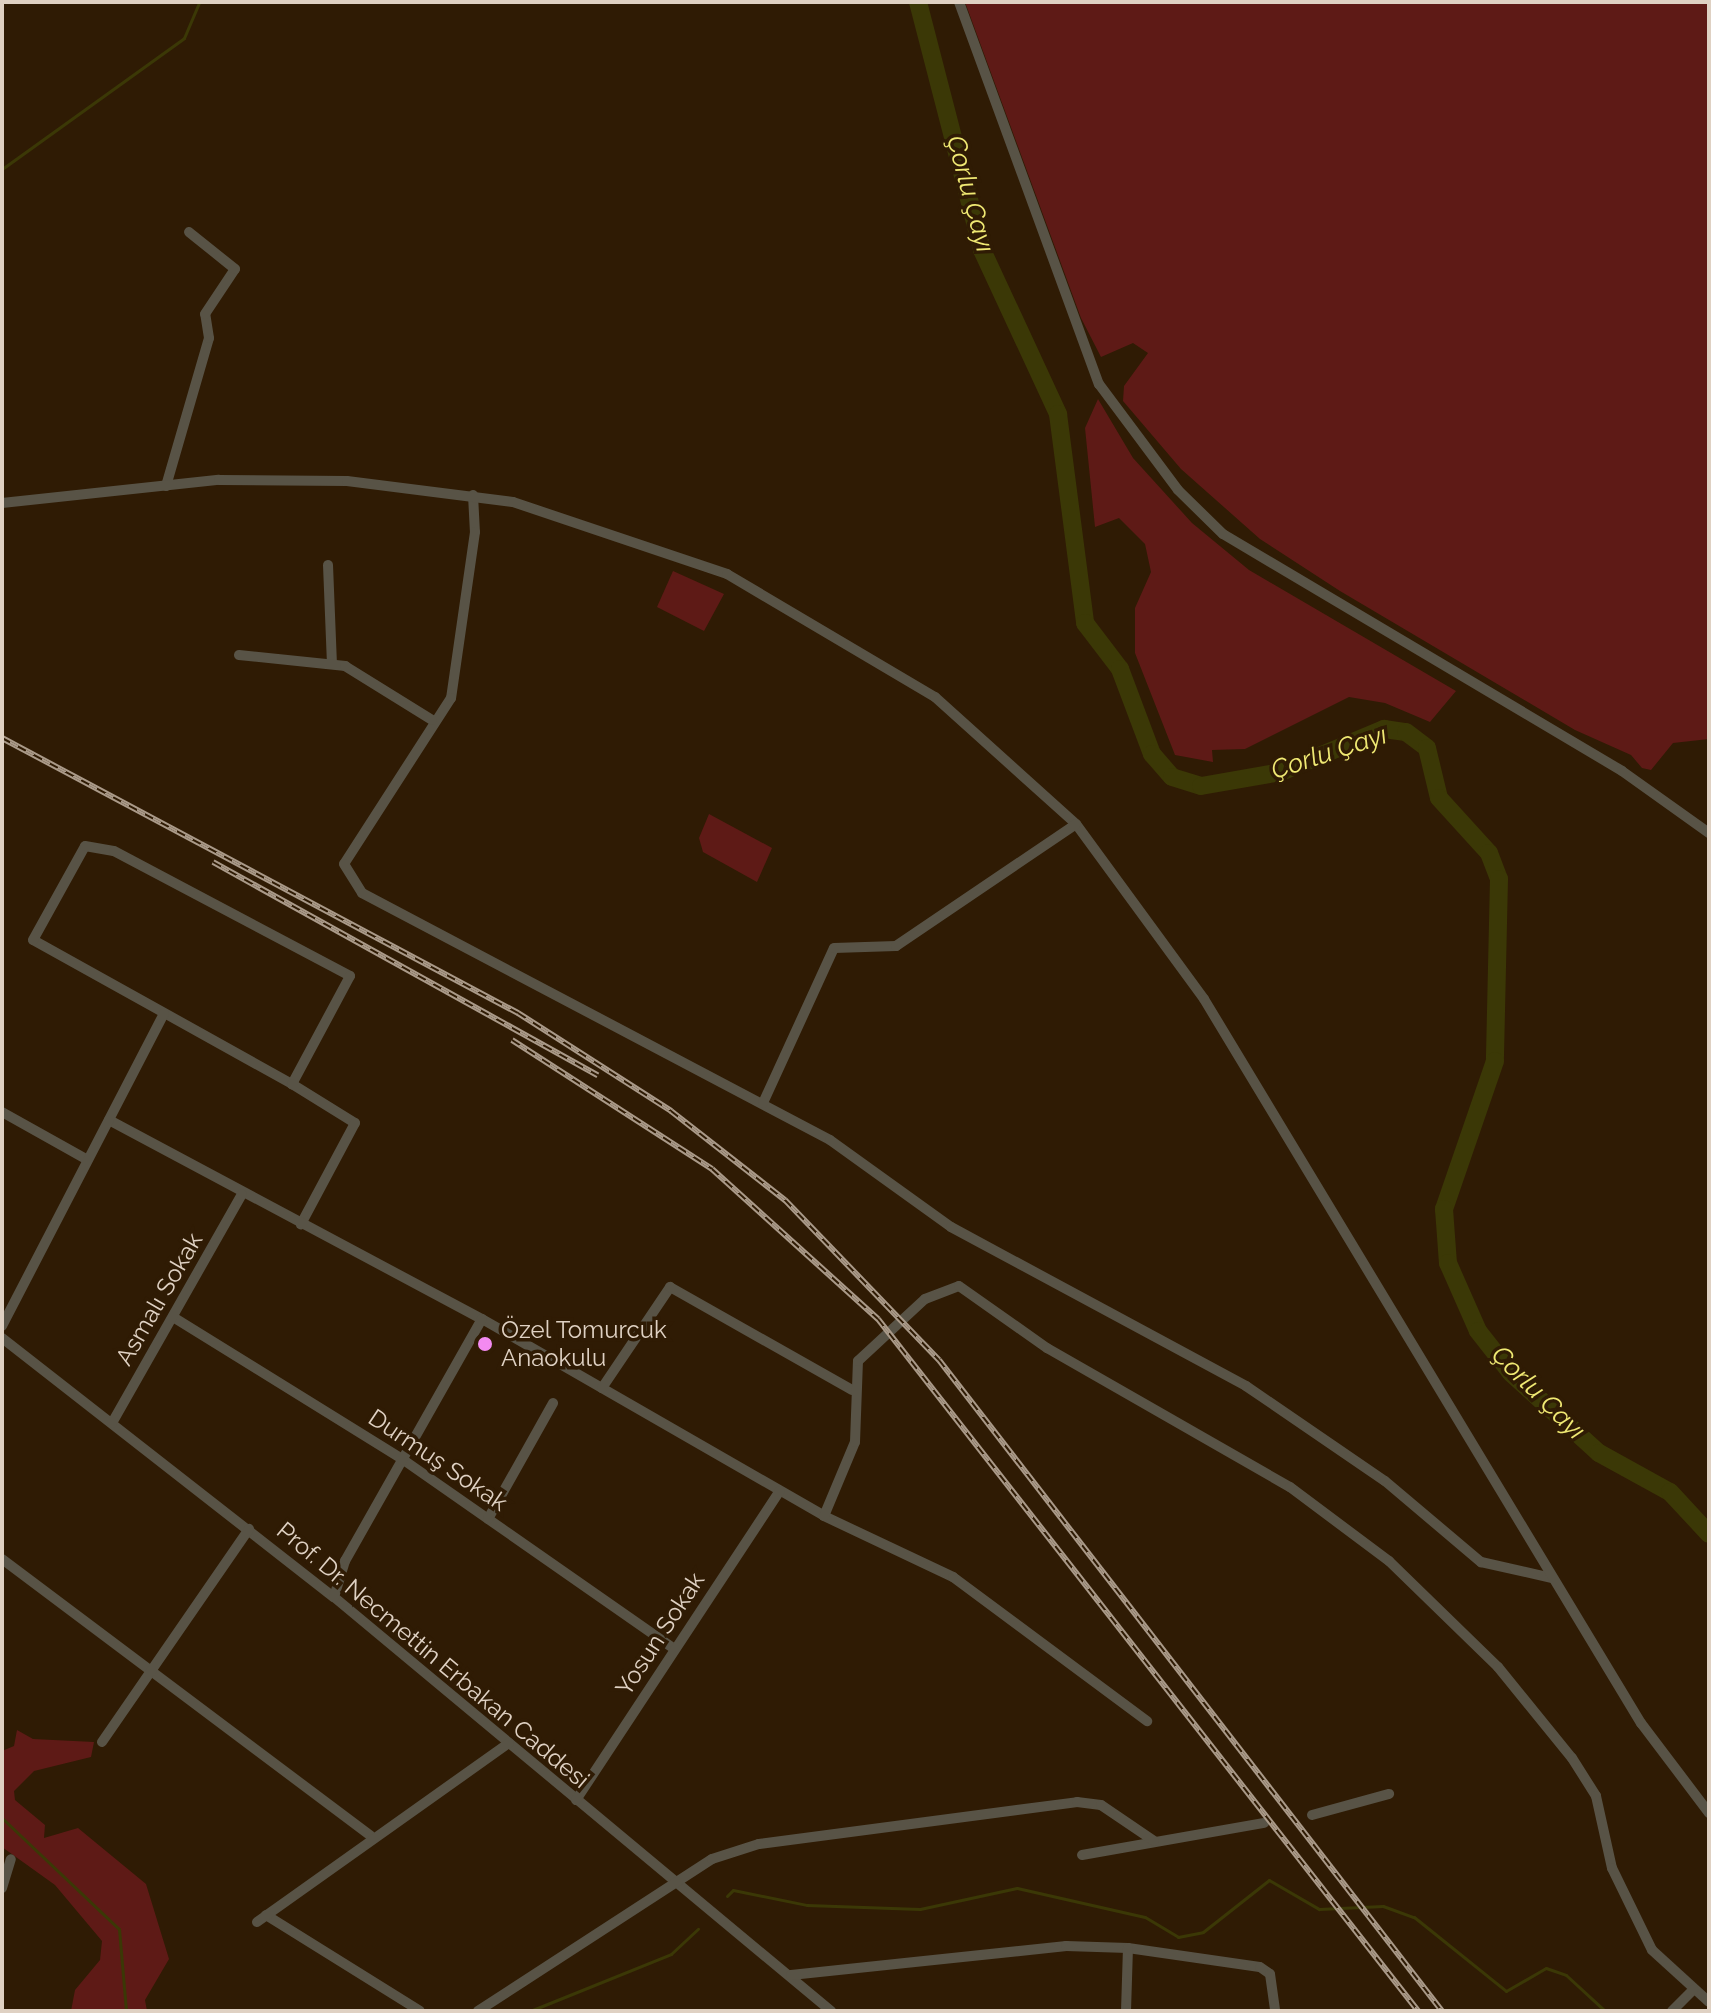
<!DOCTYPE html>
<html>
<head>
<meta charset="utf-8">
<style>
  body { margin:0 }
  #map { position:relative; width:1711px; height:2013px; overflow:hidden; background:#2f1b04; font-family:Raleway,sans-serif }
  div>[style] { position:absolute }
  .green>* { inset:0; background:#5e1a16 }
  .stream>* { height:3px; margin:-1.5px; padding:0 1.5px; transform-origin:1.5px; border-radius:1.5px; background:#3b3806 }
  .river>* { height:18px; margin:-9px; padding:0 9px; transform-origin:9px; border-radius:9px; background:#3b3806 }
  .minor>* { height:10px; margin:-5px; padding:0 5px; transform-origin:5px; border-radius:5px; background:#585346 }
  .rail>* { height:6px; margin-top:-3px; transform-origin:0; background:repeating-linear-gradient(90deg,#2f1b04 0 9px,#aa9a89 0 18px); box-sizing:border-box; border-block:2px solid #aa9a89 }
  .dots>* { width:22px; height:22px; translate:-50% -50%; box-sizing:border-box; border:4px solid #2f1b04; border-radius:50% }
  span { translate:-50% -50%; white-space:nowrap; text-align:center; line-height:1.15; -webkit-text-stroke:7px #2f1b04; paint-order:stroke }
  .street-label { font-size:24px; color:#dfd1c3 }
  .poi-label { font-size:24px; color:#dfd1c3 }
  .left { translate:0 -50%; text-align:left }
  .water-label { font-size:26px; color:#f0e973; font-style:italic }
  .frame { position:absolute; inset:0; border:4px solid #dfd1c3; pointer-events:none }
</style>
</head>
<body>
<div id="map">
  <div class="green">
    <i style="clip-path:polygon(965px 2px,1709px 2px,1709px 739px,1673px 743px,1651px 770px,1642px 768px,1631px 755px,1575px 730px,1340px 591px,1260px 539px,1181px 469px,1123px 401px,1124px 386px,1148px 353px,1133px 343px,1101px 357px,1081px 318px)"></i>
    <i style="clip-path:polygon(1098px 399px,1133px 458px,1192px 523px,1249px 570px,1456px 691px,1430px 722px,1385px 703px,1349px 697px,1245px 749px,1212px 750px,1213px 762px,1175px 755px,1135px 653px,1135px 608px,1151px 572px,1145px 544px,1119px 518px,1095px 527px,1085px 428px)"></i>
    <i style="clip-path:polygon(673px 571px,724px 594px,704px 631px,657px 607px)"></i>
    <i style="clip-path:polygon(709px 814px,772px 848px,757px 882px,703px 852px,699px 838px)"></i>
    <i style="clip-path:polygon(17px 1730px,33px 1739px,94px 1742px,91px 1757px,34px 1771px,14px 1791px,15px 1800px,45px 1825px,44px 1838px,78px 1828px,146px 1884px,169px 1959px,145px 2000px,147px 2011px,71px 2011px,75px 1990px,100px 1960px,102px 1941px,55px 1885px,2px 1847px,2px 1751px,14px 1746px)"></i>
  </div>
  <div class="stream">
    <i style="left:2px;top:169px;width:224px;rotate:-35.7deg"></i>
    <i style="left:184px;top:38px;width:39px;rotate:-67deg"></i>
    <i style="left:2px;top:1818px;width:161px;rotate:43.5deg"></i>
    <i style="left:119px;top:1929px;width:82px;rotate:85.1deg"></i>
    <i style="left:727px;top:1896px;width:8px;rotate:-45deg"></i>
    <i style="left:733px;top:1890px;width:76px;rotate:11.5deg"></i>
    <i style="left:807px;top:1905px;width:113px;rotate:2deg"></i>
    <i style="left:920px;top:1909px;width:99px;rotate:-12.2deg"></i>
    <i style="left:1017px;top:1888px;width:131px;rotate:12.8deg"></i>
    <i style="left:1145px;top:1917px;width:39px;rotate:31deg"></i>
    <i style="left:1178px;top:1937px;width:25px;rotate:-11deg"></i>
    <i style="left:1203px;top:1932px;width:84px;rotate:-38.2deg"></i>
    <i style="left:1269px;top:1880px;width:58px;rotate:30.1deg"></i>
    <i style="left:1319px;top:1909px;width:64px;rotate:-2.7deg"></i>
    <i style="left:1383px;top:1906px;width:33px;rotate:20deg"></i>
    <i style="left:1414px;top:1917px;width:118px;rotate:38.8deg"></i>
    <i style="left:1506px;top:1991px;width:46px;rotate:-29.9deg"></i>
    <i style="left:1546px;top:1968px;width:21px;rotate:19deg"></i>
    <i style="left:1566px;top:1975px;width:53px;rotate:42.7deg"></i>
    <i style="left:530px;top:2011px;width:152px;rotate:-22deg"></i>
    <i style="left:671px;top:1954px;width:37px;rotate:-43deg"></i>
  </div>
  <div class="river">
    <i style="left:918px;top:2px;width:256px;rotate:75.5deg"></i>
    <i style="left:982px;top:250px;width:181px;rotate:65.1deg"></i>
    <i style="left:1058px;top:414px;width:211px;rotate:82.6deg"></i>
    <i style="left:1085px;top:623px;width:58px;rotate:52.7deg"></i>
    <i style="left:1120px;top:669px;width:91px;rotate:69.4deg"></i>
    <i style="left:1152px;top:754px;width:30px;rotate:49deg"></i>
    <i style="left:1172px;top:777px;width:30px;rotate:17deg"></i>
    <i style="left:1201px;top:786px;width:81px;rotate:-9.9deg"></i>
    <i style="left:1281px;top:772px;width:112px;rotate:-22.7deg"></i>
    <i style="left:1384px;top:729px;width:22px;rotate:8deg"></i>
    <i style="left:1406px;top:732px;width:26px;rotate:37deg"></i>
    <i style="left:1427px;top:748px;width:51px;rotate:76.5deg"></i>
    <i style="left:1439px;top:798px;width:74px;rotate:47.7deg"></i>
    <i style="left:1489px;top:853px;width:28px;rotate:69deg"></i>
    <i style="left:1499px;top:879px;width:182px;rotate:91.3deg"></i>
    <i style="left:1495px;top:1061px;width:157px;rotate:109deg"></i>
    <i style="left:1444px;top:1209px;width:54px;rotate:85.8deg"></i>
    <i style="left:1448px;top:1263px;width:74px;rotate:66.2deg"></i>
    <i style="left:1478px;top:1331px;width:53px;rotate:51.8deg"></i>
    <i style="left:1511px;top:1373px;width:119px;rotate:42.3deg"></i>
    <i style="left:1599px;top:1453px;width:81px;rotate:28.8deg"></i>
    <i style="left:1670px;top:1492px;width:57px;rotate:47.1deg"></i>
  </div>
  <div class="minor">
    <i style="left:959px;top:2px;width:407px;rotate:69.9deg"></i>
    <i style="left:1099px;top:384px;width:132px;rotate:53.3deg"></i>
    <i style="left:1178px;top:490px;width:63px;rotate:44.4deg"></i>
    <i style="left:1223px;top:534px;width:464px;rotate:30.7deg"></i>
    <i style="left:1622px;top:771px;width:107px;rotate:35.5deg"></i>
    <i style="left:166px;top:486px;width:154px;rotate:-73.8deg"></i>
    <i style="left:209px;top:338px;width:24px;rotate:-99deg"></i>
    <i style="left:205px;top:314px;width:54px;rotate:-56.3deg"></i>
    <i style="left:235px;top:269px;width:59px;rotate:-141.2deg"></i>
    <i style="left:473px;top:495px;width:37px;rotate:87deg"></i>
    <i style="left:475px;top:532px;width:168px;rotate:98.2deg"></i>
    <i style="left:451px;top:698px;width:197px;rotate:122.8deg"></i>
    <i style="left:344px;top:864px;width:34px;rotate:58deg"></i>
    <i style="left:362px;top:893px;width:529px;rotate:27.82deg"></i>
    <i style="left:830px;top:1140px;width:149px;rotate:35.7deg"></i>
    <i style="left:951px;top:1227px;width:335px;rotate:28.3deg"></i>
    <i style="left:1246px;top:1386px;width:168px;rotate:34.4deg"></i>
    <i style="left:1385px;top:1481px;width:126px;rotate:40.2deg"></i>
    <i style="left:1481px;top:1562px;width:73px;rotate:12.7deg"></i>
    <i style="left:2px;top:503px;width:218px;rotate:-6.1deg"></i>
    <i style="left:219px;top:480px;width:128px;rotate:0.4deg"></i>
    <i style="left:347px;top:481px;width:167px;rotate:7.2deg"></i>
    <i style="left:513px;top:502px;width:226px;rotate:18.6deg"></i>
    <i style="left:727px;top:574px;width:242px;rotate:30.6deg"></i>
    <i style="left:935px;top:697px;width:190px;rotate:42deg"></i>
    <i style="left:1076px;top:824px;width:217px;rotate:53.8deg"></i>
    <i style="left:1204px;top:999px;width:846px;rotate:58.89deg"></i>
    <i style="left:1641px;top:1723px;width:113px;rotate:52.9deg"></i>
    <i style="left:328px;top:565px;width:98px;rotate:87.7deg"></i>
    <i style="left:239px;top:655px;width:107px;rotate:5.9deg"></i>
    <i style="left:345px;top:666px;width:102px;rotate:31.8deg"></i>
    <i style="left:292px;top:1084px;width:296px;rotate:-150.9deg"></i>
    <i style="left:33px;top:940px;width:107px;rotate:-61deg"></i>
    <i style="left:85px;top:846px;width:29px;rotate:10deg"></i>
    <i style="left:114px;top:851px;width:267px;rotate:27.9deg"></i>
    <i style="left:350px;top:976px;width:123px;rotate:118.2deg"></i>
    <i style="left:292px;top:1084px;width:74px;rotate:31.8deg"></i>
    <i style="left:355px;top:1123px;width:115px;rotate:118.1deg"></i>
    <i style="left:763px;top:1103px;width:170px;rotate:-65.4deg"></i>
    <i style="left:834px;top:948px;width:62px;rotate:-1.8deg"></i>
    <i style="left:896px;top:946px;width:217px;rotate:-34.1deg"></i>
    <i style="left:2px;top:1112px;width:98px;rotate:29.2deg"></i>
    <i style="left:109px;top:1120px;width:423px;rotate:28.1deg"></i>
    <i style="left:482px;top:1319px;width:395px;rotate:29.9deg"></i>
    <i style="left:824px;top:1516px;width:143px;rotate:25.3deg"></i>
    <i style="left:953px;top:1577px;width:242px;rotate:36.6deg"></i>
    <i style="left:173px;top:1317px;width:273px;rotate:31.8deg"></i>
    <i style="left:405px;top:1461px;width:327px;rotate:34.9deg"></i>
    <i style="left:2px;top:1326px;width:352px;rotate:-62.6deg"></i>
    <i style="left:2px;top:1338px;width:421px;rotate:38deg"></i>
    <i style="left:334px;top:1597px;width:647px;rotate:39.79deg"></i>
    <i style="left:602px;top:1388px;width:122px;rotate:-56deg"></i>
    <i style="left:670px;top:1287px;width:209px;rotate:29.5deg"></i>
    <i style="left:112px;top:1423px;width:263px;rotate:-60.4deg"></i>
    <i style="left:824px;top:1516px;width:80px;rotate:-67.3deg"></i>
    <i style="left:855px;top:1442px;width:81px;rotate:-87.9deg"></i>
    <i style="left:858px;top:1361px;width:91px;rotate:-42.8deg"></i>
    <i style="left:925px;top:1299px;width:36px;rotate:-21deg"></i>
    <i style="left:959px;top:1286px;width:108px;rotate:35.2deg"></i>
    <i style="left:1047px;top:1348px;width:280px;rotate:29.8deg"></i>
    <i style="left:1290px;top:1487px;width:124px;rotate:36.8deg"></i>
    <i style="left:1389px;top:1561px;width:152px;rotate:44.2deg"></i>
    <i style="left:1498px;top:1667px;width:117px;rotate:50.9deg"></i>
    <i style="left:1572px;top:1758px;width:45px;rotate:57.7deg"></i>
    <i style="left:1596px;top:1796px;width:74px;rotate:77.5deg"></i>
    <i style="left:1612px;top:1868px;width:91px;rotate:64deg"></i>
    <i style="left:1652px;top:1950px;width:77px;rotate:42.4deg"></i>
    <i style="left:488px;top:1519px;width:133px;rotate:-60.7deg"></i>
    <i style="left:2px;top:1559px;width:461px;rotate:36.9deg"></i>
    <i style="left:334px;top:1597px;width:38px;rotate:-73deg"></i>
    <i style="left:345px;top:1561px;width:278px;rotate:-60.5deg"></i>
    <i style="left:102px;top:1742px;width:259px;rotate:-55.4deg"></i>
    <i style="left:576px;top:1800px;width:370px;rotate:-56.6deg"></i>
    <i style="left:1312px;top:1815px;width:80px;rotate:-15.3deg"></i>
    <i style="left:1082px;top:1855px;width:185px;rotate:-10deg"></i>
    <i style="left:2px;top:1888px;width:30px;rotate:-73deg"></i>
    <i style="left:266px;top:1915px;width:181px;rotate:31.9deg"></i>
    <i style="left:257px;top:1922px;width:309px;rotate:-35.4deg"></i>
    <i style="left:791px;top:1975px;width:277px;rotate:-6deg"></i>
    <i style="left:1066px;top:1946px;width:62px;rotate:1.8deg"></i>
    <i style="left:1128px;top:1948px;width:133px;rotate:8.2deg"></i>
    <i style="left:1260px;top:1967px;width:12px;rotate:35deg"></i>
    <i style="left:1270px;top:1974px;width:37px;rotate:82deg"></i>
    <i style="left:478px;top:2011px;width:279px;rotate:-33deg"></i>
    <i style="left:712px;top:1859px;width:49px;rotate:-17.7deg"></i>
    <i style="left:759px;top:1844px;width:321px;rotate:-7.5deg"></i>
    <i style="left:1077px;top:1802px;width:24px;rotate:7deg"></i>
    <i style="left:1101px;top:1805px;width:64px;rotate:34.2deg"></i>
    <i style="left:1126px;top:2011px;width:63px;rotate:-88.2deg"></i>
    <i style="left:1672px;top:2011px;width:30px;rotate:-45deg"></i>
  </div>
  <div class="rail">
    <i style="left:2px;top:738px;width:585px;rotate:28.06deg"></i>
    <i style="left:518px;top:1013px;width:182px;rotate:32.6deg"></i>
    <i style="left:671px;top:1111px;width:145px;rotate:38deg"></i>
    <i style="left:785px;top:1200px;width:222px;rotate:46.1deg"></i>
    <i style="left:939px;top:1360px;width:823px;rotate:52.31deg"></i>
    <i style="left:213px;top:862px;width:440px;rotate:29deg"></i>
    <i style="left:512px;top:1040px;width:238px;rotate:32.8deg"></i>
    <i style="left:712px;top:1169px;width:224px;rotate:42.1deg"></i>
    <i style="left:878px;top:1319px;width:878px;rotate:52.03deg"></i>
  </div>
  <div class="dots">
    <i style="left:485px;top:1344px;background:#f38af1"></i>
  </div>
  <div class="street-label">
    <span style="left:159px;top:1299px;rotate:-60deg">Asmalı Sokak</span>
    <span style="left:438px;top:1460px;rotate:34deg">Durmuş Sokak</span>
    <span style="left:660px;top:1634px;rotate:-57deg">Yosun Sokak</span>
    <span style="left:433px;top:1655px;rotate:40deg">Prof. Dr. Necmettin Erbakan Caddesi</span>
  </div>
  <div class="poi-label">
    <span class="left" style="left:501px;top:1344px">Özel Tomurcuk<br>Anaokulu</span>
  </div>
  <div class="water-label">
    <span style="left:970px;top:194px;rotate:75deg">Çorlu Çayı</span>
    <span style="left:1329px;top:753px;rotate:-18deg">Çorlu Çayı</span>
    <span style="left:1538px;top:1393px;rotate:45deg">Çorlu Çayı</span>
  </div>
  <div class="frame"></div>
</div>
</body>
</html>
